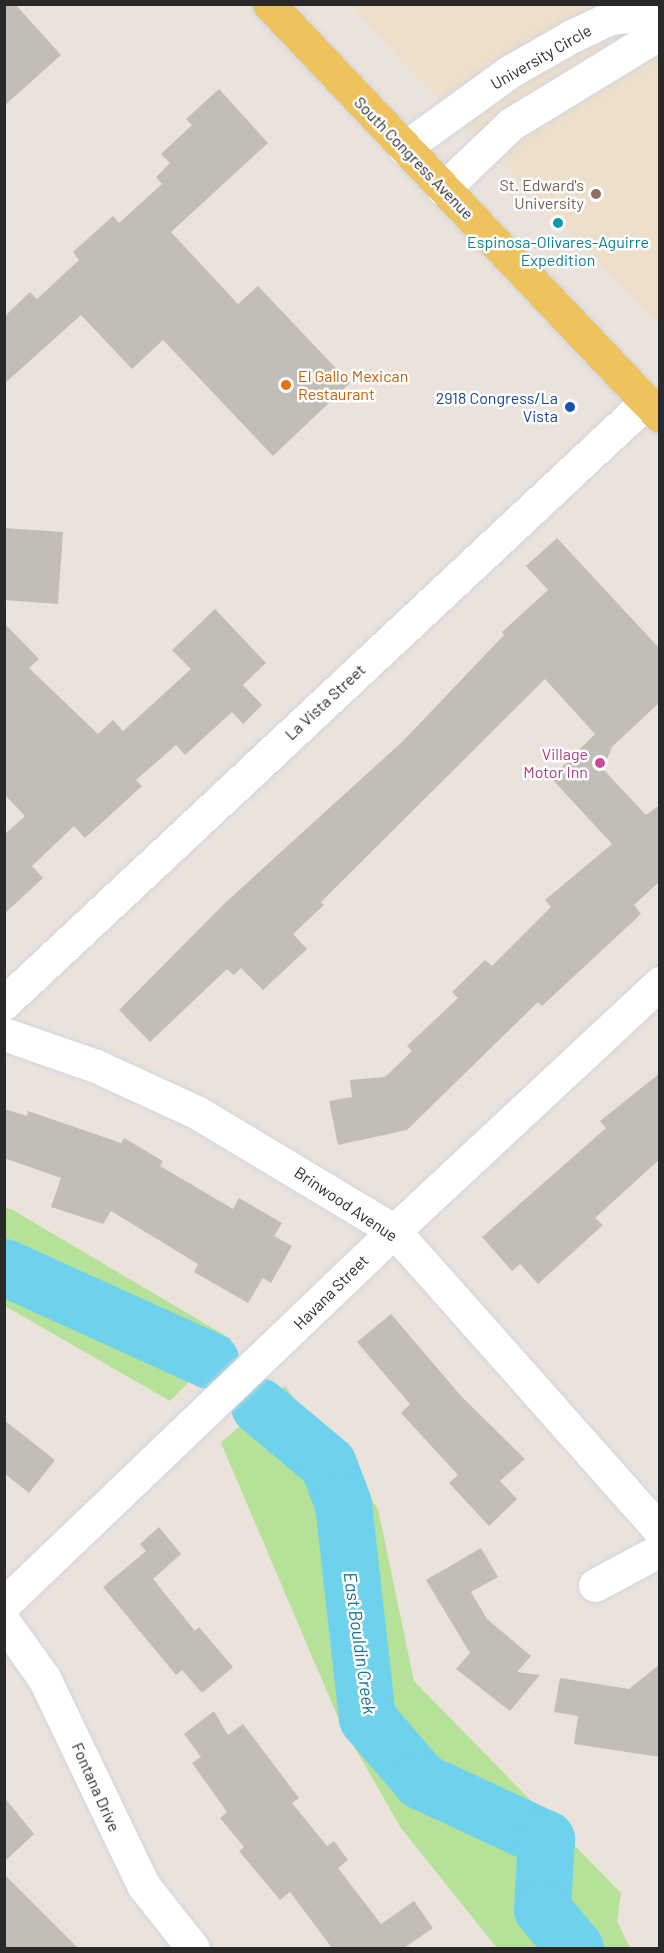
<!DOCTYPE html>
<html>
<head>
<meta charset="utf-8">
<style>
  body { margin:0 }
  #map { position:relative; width:664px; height:1953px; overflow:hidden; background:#ebe3db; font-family:Barlow,sans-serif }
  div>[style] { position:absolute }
  .education>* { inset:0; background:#eddfca }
  .green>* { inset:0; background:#b5e198 }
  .river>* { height:57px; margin:-28.5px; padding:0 28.5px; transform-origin:28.5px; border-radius:28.5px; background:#6fd2ec }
  .building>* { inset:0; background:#c3bdb7 }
  .roads { filter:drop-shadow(0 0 2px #d0d5e2) drop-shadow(0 0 2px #d0d5e2) }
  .minor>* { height:33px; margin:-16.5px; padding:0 16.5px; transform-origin:16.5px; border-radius:16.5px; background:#fff }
  .major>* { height:33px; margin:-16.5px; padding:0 16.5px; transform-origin:16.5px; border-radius:16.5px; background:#eec35d }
  .dots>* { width:16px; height:16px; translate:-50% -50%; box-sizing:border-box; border:3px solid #fff; border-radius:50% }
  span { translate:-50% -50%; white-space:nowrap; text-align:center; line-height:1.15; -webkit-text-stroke:5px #fff; paint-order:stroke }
  .street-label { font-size:16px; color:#292929 }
  .education-label { font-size:16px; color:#785e54 }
  .right { translate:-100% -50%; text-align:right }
  .culture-label { font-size:16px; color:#0d838f }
  .food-label { font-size:16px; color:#c56008 }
  .left { translate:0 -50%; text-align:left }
  .transit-label { font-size:16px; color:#164399 }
  .hotel-label { font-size:16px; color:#b23c85 }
  .water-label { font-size:18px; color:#107096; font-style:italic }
  .frame { position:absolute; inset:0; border:6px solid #292929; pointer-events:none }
</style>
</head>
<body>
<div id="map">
  <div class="education">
    <i style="clip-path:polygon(351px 5px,659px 5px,659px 323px,405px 64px)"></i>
  </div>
  <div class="green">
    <i style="clip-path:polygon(5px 1208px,11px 1209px,231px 1339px,170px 1401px,5px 1306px)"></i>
    <i style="clip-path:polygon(285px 1386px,378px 1509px,414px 1681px,621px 1893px,617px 1921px,630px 1948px,497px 1948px,401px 1828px,340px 1722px,221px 1443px)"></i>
  </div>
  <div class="river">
    <i style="left:4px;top:1267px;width:227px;rotate:24.4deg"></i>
    <i style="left:259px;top:1406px;width:90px;rotate:40deg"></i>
    <i style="left:328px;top:1464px;width:43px;rotate:69.4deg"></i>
    <i style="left:343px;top:1504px;width:215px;rotate:83.6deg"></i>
    <i style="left:367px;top:1718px;width:83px;rotate:49.4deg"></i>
    <i style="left:421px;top:1781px;width:138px;rotate:24.9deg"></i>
    <i style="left:546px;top:1839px;width:70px;rotate:93.3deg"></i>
    <i style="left:542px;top:1909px;width:51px;rotate:49.8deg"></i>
  </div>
  <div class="building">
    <i style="clip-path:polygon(4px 4px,15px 4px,61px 55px,4px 106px)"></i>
    <i style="clip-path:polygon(219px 89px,268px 143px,171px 232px,238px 304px,258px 286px,350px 383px,273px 456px,163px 340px,132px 369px,81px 315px,4px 384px,4px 317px,30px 292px,37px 299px,79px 260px,73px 252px,113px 216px,119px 223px,162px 184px,156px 177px,170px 163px,161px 154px,192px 125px,186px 119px)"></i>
    <i style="clip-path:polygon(4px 528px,63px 532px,58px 604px,4px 600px)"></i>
    <i style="clip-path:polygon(557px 538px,660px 649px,660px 702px,612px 747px,603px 769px,646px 815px,660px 805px,660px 881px,634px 905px,641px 914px,542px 1006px,538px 1002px,407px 1130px,338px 1145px,329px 1101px,352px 1097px,350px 1080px,385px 1077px,412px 1051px,407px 1046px,458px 998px,452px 992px,485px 960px,492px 966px,551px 907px,545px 900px,612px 844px,551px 778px,595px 734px,545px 679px,321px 902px,324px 905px,293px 934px,307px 949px,263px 990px,241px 968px,234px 975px,227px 969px,150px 1042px,119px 1010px,225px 903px,403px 741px,504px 635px,502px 632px,548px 590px,526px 566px)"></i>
    <i style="clip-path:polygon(215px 609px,266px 663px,243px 685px,262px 705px,243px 724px,232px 712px,185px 755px,176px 745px,136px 780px,142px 786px,85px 838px,74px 826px,32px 866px,43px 878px,4px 914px,4px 835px,25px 816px,4px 794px,4px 623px,39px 659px,29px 668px,98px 734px,113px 720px,123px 731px,191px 669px,172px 650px)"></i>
    <i style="clip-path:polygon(660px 1073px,660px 1159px,595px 1218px,603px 1225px,538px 1284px,520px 1264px,512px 1271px,482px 1237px,606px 1128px,600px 1121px)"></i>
    <i style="clip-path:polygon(4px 1109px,27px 1116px,28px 1111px,121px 1143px,124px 1138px,163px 1161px,160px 1166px,233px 1209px,239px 1198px,282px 1223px,274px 1236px,292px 1246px,271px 1283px,263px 1278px,248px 1303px,194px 1272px,198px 1264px,111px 1211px,103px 1224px,51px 1207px,61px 1178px,4px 1158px)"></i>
    <i style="clip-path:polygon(391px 1314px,461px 1396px,525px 1459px,500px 1481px,517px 1499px,489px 1526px,449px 1483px,458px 1475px,401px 1413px,410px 1404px,357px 1342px)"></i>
    <i style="clip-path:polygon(4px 1420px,55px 1460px,29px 1493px,4px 1473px)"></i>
    <i style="clip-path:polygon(159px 1527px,181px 1554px,153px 1579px,195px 1631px,199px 1627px,233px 1667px,202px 1693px,182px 1670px,176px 1675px,103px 1587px,146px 1551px,140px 1544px)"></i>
    <i style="clip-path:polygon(481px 1548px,498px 1577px,471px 1592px,487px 1619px,531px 1656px,517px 1672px,540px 1675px,510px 1711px,456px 1669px,470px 1653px,426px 1580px)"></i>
    <i style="clip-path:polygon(660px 1664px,660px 1757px,574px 1744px,578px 1716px,554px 1712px,560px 1678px,629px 1689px)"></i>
    <i style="clip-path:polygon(214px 1711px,228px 1735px,243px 1724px,299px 1798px,292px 1803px,327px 1846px,334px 1841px,348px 1860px,338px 1868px,381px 1924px,414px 1901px,433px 1928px,404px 1948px,332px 1948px,290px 1892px,280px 1900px,239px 1851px,244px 1847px,220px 1818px,227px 1812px,192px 1763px,201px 1757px,184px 1734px)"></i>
    <i style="clip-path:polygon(4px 1797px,34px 1834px,4px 1862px)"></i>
    <i style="clip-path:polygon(4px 1874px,78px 1948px,4px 1948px)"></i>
  </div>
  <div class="roads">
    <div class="minor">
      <i style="left:404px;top:148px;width:130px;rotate:-35.9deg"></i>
      <i style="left:509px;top:72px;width:70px;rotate:-29.8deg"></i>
      <i style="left:570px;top:37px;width:44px;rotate:-25.4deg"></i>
      <i style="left:610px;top:18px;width:50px;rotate:-6.8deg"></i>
      <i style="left:443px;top:189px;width:94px;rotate:-43.7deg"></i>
      <i style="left:511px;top:124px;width:175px;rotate:-31.4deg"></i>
      <i style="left:4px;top:1003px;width:879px;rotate:-43.11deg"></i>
      <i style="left:4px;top:1034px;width:97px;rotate:19.2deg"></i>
      <i style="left:96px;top:1066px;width:112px;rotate:24.7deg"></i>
      <i style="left:198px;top:1113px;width:229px;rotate:31deg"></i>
      <i style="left:394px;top:1231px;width:401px;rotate:48.4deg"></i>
      <i style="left:595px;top:1585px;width:74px;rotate:-28.3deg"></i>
      <i style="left:4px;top:1604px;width:540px;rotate:-43.72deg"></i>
      <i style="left:394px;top:1231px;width:364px;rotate:-43deg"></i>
      <i style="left:4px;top:1622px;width:69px;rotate:54.5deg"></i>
      <i style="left:44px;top:1678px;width:229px;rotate:64.4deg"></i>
      <i style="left:143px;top:1885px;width:80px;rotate:51.6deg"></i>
    </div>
    <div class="major">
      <i style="left:269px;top:4px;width:568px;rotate:46.5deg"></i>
    </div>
  </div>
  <div class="dots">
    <i style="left:596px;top:194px;background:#8d6e63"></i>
    <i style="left:558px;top:223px;background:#0f9aa8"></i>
    <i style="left:286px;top:385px;background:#e8710a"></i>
    <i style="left:570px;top:407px;background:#1a4fb4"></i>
    <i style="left:600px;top:763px;background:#d1479c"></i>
  </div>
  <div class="street-label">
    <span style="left:541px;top:57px;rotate:-30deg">University Circle</span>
    <span style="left:414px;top:158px;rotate:46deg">South Congress Avenue</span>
    <span style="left:325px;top:702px;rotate:-43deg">La Vista Street</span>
    <span style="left:346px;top:1204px;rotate:34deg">Brinwood Avenue</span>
    <span style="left:331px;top:1292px;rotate:-45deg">Havana Street</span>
    <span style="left:96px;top:1787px;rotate:66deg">Fontana Drive</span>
  </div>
  <div class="education-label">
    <span class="right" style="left:584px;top:194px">St. Edward's<br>University</span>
  </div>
  <div class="culture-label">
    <span style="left:558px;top:251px">Espinosa-Olivares-Aguirre<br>Expedition</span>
  </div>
  <div class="food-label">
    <span class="left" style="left:298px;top:385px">El Gallo Mexican<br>Restaurant</span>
  </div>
  <div class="transit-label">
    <span class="right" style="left:558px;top:407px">2918 Congress/La<br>Vista</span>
  </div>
  <div class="hotel-label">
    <span class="right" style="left:588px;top:763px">Village<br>Motor Inn</span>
  </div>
  <div class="water-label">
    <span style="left:360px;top:1643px;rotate:82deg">East Bouldin Creek</span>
  </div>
  <div class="frame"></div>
</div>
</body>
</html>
